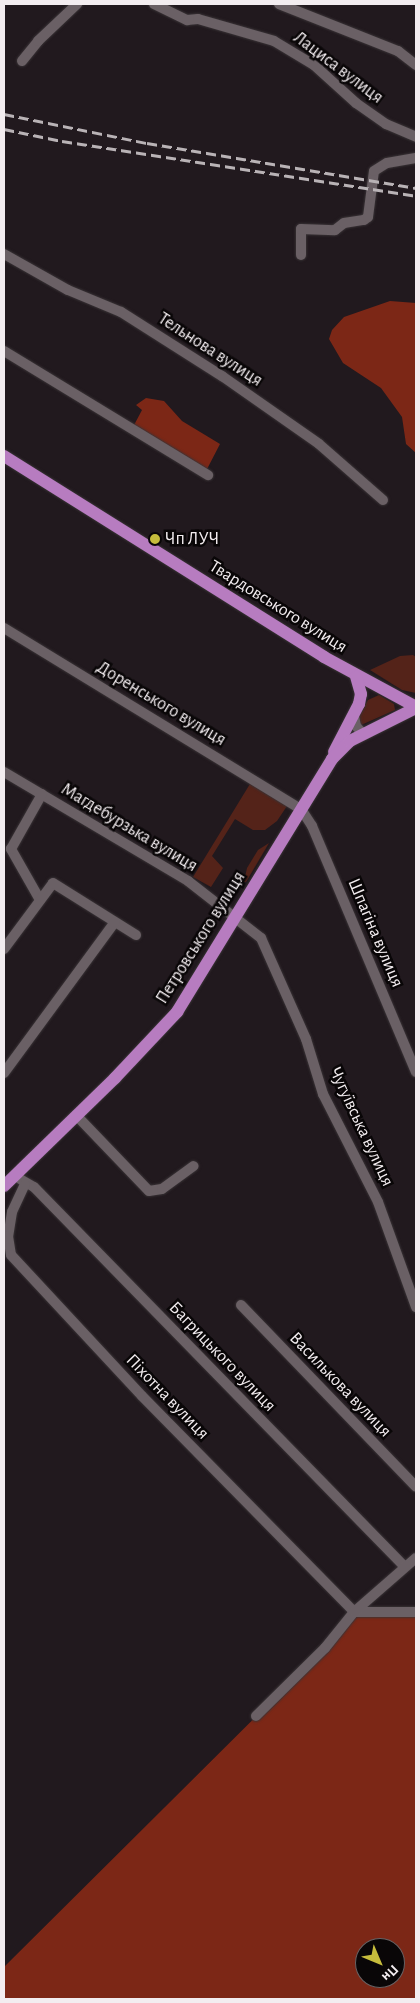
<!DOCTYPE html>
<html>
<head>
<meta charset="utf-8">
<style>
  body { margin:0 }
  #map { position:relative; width:420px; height:2003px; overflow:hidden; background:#21191e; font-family:"Alegreya Sans",sans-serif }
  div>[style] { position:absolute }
  .green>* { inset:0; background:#542319 }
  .forest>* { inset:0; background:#7c2716 }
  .roads { filter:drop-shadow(0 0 1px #393336) drop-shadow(0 0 1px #393336) }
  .minor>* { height:10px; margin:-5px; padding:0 5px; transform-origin:5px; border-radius:5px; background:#6a6065 }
  .major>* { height:12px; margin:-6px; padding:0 6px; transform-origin:6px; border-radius:6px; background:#b77cc0 }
  .rail>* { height:2.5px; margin-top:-1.25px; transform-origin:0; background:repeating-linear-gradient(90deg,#b9b3b6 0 10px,transparent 0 15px) }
  .dots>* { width:14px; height:14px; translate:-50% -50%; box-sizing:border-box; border:2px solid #090607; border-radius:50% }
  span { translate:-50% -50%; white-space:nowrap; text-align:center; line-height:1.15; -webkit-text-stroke:5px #090607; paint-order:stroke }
  .street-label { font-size:18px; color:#f3edf0 }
  .poi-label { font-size:18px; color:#f3edf0 }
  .left { translate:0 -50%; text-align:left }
  .frame { position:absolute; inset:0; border:5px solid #f3edf0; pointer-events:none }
  .north { position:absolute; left:355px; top:1938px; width:50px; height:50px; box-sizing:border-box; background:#090607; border:1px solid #676264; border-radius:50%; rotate:135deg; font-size:14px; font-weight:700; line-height:20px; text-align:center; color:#f3edf0 }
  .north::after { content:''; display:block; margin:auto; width:18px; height:22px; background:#c6bc3c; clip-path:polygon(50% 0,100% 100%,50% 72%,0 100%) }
</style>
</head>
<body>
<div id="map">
  <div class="green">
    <i style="clip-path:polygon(413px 655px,416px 657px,416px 693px,402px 690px,370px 670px,400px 656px)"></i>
    <i style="clip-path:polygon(379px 695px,394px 704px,395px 710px,361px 725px,358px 717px,368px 700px)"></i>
    <i style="clip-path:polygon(253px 779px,289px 803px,277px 821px,265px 830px,253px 830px,235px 819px,212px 856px,223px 868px,211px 887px,193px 877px)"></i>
    <i style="clip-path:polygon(269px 843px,246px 882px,244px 882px,247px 868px,258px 850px)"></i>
  </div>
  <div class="forest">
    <i style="clip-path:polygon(390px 301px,416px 303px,416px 453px,406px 444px,402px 417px,381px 388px,343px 363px,329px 339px,332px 330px,344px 317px)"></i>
    <i style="clip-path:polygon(146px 398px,164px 401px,182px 421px,220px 444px,205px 473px,133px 427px,142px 410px,136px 405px)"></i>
    <i style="clip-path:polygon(evenodd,354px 1612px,416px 1612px,416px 1999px,4px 1999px,4px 1967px,325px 1648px,354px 1612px,365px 1948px,395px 1948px,395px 1978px,365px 1978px,365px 1948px)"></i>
  </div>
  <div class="roads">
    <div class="minor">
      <i style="left:154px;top:4px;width:37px;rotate:26deg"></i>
      <i style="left:187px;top:20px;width:11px;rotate:-5deg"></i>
      <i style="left:198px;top:19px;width:79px;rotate:16.1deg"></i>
      <i style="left:274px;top:41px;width:47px;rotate:31deg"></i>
      <i style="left:314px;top:65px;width:57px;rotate:42.1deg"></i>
      <i style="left:356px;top:103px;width:37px;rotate:35deg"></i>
      <i style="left:386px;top:124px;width:33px;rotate:23deg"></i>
      <i style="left:279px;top:4px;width:128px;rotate:21.6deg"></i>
      <i style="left:398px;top:51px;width:23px;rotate:38deg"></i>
      <i style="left:22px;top:61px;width:26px;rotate:-51deg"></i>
      <i style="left:38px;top:41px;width:54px;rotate:-43.5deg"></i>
      <i style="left:4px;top:254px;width:73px;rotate:29.4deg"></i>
      <i style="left:68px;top:290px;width:57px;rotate:22.5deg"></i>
      <i style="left:121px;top:312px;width:120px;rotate:32.4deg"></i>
      <i style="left:222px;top:376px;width:118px;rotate:35deg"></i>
      <i style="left:319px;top:444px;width:85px;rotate:41.2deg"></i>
      <i style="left:301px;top:255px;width:26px;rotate:-90deg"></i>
      <i style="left:301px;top:229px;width:34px;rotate:2deg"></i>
      <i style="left:335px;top:230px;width:11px;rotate:-38deg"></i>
      <i style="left:344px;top:223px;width:20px;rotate:-9deg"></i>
      <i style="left:364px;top:220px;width:5px;rotate:-37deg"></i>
      <i style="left:368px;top:217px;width:46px;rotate:-82.6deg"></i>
      <i style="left:374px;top:171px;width:15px;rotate:-32deg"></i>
      <i style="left:387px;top:163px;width:29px;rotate:-10deg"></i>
      <i style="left:4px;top:351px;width:239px;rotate:31.3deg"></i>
      <i style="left:4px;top:628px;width:348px;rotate:31.4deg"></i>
      <i style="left:301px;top:809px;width:20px;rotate:57deg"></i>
      <i style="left:312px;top:826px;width:267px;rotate:67.1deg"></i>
      <i style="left:354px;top:716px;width:10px;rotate:79deg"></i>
      <i style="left:356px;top:726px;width:11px;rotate:49deg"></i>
      <i style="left:4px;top:772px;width:214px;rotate:30.6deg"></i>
      <i style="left:188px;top:881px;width:93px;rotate:38deg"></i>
      <i style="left:261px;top:938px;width:111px;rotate:66deg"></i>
      <i style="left:306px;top:1039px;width:58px;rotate:72.8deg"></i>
      <i style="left:323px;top:1094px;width:121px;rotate:63deg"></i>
      <i style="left:378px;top:1202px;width:112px;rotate:70.1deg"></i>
      <i style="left:40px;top:900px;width:59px;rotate:-119.6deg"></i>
      <i style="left:11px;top:849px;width:63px;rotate:-60.6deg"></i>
      <i style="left:4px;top:949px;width:82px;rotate:-53.4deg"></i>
      <i style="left:53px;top:883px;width:98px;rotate:32.1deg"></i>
      <i style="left:4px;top:1073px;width:187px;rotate:-53.7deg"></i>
      <i style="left:76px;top:1115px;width:105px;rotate:46.2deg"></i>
      <i style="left:149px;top:1191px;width:13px;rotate:-9deg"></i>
      <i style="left:162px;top:1189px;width:39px;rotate:-36deg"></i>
      <i style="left:20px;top:1179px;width:16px;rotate:30deg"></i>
      <i style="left:34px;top:1187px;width:530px;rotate:45.69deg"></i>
      <i style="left:25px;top:1184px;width:31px;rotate:115deg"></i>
      <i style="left:12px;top:1212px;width:24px;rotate:99deg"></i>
      <i style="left:8px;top:1236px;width:19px;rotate:81deg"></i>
      <i style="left:11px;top:1255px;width:192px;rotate:47.1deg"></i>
      <i style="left:142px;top:1396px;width:303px;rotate:45.5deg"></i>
      <i style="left:354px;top:1612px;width:62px"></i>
      <i style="left:241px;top:1305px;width:252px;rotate:46.1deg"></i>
      <i style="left:256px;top:1716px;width:97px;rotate:-44.6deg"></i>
      <i style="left:325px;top:1648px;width:46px;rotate:-51.1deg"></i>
      <i style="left:354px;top:1612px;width:82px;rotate:-41.1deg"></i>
    </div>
    <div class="major">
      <i style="left:4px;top:456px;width:378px;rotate:32.1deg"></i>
      <i style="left:324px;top:657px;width:105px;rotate:28.5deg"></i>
      <i style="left:334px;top:752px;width:54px;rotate:-62.5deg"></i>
      <i style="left:359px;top:704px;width:10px;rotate:-79deg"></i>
      <i style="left:361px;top:694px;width:18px;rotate:-106deg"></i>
      <i style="left:4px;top:1186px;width:155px;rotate:-44.2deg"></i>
      <i style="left:115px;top:1078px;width:91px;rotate:-46.8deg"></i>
      <i style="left:177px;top:1012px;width:297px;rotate:-58.5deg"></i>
      <i style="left:332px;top:759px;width:25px;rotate:-45deg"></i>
      <i style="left:350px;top:741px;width:74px;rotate:-26.6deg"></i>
    </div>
  </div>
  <div class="rail">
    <i style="left:4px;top:114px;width:146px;rotate:11.5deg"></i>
    <i style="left:147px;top:143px;width:273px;rotate:9.5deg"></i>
    <i style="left:4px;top:129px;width:59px;rotate:11.7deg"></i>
    <i style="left:62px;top:141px;width:358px;rotate:8.8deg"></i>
  </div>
  <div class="dots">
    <i style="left:155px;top:539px;background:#c6bc3c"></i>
  </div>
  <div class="street-label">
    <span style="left:338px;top:68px;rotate:37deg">Лациса вулиця</span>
    <span style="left:210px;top:350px;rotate:33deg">Тельнова вулиця</span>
    <span style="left:278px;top:607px;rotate:32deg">Твардовського вулиця</span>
    <span style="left:161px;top:704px;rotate:31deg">Доренського вулиця</span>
    <span style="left:129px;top:828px;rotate:31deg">Магдебурзька вулиця</span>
    <span style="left:375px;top:933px;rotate:67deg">Шпагіна вулиця</span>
    <span style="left:201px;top:938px;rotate:-58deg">Петровського вулиця</span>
    <span style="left:361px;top:1127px;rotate:65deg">Чугуївська вулиця</span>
    <span style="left:222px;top:1357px;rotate:46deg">Багрицького вулиця</span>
    <span style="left:340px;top:1385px;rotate:46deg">Василькова вулиця</span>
    <span style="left:167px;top:1397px;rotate:46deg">Піхотна вулиця</span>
  </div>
  <div class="poi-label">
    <span class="left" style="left:165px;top:539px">Чп ЛУЧ</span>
  </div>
  <div class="frame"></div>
  <div class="north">Пн</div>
</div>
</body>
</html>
